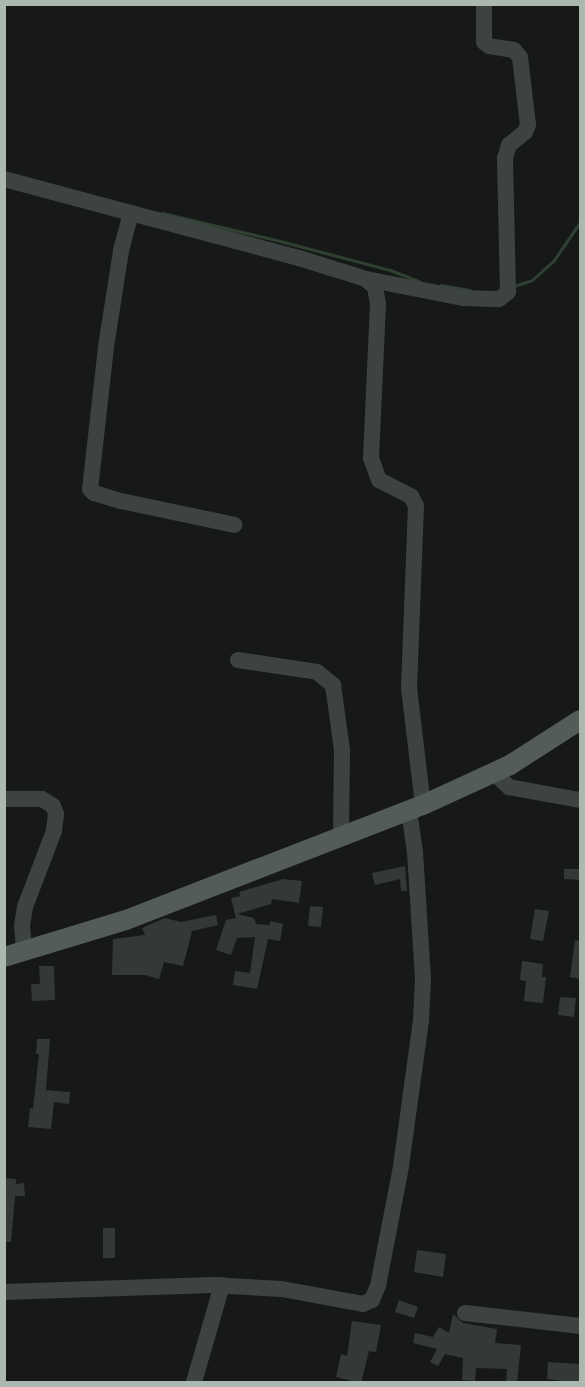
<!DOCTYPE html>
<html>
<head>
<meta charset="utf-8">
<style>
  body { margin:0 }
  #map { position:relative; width:585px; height:1387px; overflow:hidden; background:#171918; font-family:"Alegreya Sans",sans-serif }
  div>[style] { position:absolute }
  .stream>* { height:3px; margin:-1.5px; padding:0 1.5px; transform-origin:1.5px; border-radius:1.5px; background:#304134 }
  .building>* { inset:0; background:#343837 }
  .minor>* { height:16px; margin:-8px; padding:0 8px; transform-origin:8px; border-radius:8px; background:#3d4340 }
  .major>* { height:20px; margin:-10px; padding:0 10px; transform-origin:10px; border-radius:10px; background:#545c59 }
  span { translate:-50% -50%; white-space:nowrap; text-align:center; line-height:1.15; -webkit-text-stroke:4.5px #121413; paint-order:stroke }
  .frame { position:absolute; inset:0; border:6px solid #aab8b0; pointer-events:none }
</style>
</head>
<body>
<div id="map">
  <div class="stream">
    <i style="left:162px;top:213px;width:121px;rotate:13.3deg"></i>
    <i style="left:280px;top:241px;width:114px;rotate:14.8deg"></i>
    <i style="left:390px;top:270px;width:31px;rotate:21deg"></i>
    <i style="left:441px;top:285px;width:29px;rotate:10deg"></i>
    <i style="left:514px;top:286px;width:19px;rotate:-18deg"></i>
    <i style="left:532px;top:280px;width:30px;rotate:-42deg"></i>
    <i style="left:554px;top:260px;width:46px;rotate:-55.6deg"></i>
  </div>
  <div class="building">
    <i style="clip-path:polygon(405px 866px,407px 891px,401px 891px,400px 879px,375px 885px,372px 873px)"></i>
    <i style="clip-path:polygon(564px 869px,580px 869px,580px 880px,564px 879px)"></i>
    <i style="clip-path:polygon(283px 879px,302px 881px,299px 903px,272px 899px,271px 904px,237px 914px,254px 918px,256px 924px,270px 925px,270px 921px,283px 924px,280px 941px,268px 939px,257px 989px,233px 985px,235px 971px,250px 973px,255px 937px,237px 938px,231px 955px,216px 950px,226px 920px,236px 918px,231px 898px,240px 896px,239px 892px)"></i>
    <i style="clip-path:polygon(310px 906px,323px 907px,321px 927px,308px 926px)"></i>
    <i style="clip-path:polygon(535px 909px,549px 911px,543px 941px,530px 939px)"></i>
    <i style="clip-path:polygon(216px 915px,218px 925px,192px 931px,183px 966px,164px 962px,159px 979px,145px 975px,112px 975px,113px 939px,145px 935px,142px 928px,165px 918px,181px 922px)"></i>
    <i style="clip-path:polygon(575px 940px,580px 941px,580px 979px,570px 977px)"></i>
    <i style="clip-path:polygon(522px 961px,543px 964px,542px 977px,546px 977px,543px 1003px,524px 1001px,526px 981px,520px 980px)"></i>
    <i style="clip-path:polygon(39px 966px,54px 966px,55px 1000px,32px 1001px,31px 984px,40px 984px)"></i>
    <i style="clip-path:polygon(560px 997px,576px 998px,574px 1017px,558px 1015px)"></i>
    <i style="clip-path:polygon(37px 1039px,50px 1039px,46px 1090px,70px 1092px,69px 1104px,54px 1102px,51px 1129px,28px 1127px,30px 1108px,33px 1109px,39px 1054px,36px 1054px)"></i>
    <i style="clip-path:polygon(4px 1178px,16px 1179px,16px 1184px,24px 1183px,25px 1196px,15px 1196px,11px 1242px,4px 1242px)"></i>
    <i style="clip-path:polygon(103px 1228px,115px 1228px,115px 1258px,103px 1258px)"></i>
    <i style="clip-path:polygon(417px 1250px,446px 1254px,443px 1277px,414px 1272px)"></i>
    <i style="clip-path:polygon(399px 1300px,418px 1307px,414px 1318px,395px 1312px)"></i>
    <i style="clip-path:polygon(453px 1314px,463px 1323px,497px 1329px,495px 1343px,521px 1345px,517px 1383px,506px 1383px,507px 1369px,476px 1368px,475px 1381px,462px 1380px,463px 1358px,445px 1354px,438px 1366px,430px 1362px,437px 1349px,413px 1343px,415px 1333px,433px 1337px,439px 1327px,449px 1333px)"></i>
    <i style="clip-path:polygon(352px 1321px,381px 1325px,376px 1352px,369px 1351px,361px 1383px,336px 1377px,341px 1354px,347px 1356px)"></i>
    <i style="clip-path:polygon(548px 1362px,580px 1364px,580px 1383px,547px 1379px)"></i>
  </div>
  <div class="minor">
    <i style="left:4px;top:179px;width:305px;rotate:15deg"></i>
    <i style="left:299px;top:258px;width:70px;rotate:17.4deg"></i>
    <i style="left:366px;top:279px;width:12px;rotate:42deg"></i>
    <i style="left:375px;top:287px;width:17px;rotate:80deg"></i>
    <i style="left:378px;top:304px;width:154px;rotate:92.6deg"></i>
    <i style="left:371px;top:458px;width:23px;rotate:70deg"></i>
    <i style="left:379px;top:480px;width:36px;rotate:27deg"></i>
    <i style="left:411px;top:496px;width:11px;rotate:63deg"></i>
    <i style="left:416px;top:506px;width:182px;rotate:92.2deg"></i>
    <i style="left:409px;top:688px;width:118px;rotate:83.2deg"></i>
    <i style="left:131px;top:213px;width:39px;rotate:105deg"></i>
    <i style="left:121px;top:251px;width:97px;rotate:98.9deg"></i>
    <i style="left:106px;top:347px;width:143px;rotate:96.4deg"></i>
    <i style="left:90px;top:489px;width:6px;rotate:45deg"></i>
    <i style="left:94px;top:493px;width:28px;rotate:17deg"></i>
    <i style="left:121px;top:501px;width:116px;rotate:11.9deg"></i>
    <i style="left:366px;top:279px;width:100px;rotate:11deg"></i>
    <i style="left:464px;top:298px;width:35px;rotate:2deg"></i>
    <i style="left:499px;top:299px;width:11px;rotate:-38deg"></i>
    <i style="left:508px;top:292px;width:134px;rotate:-91.3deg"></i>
    <i style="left:505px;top:158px;width:14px;rotate:-73deg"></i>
    <i style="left:509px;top:145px;width:21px;rotate:-39deg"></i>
    <i style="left:525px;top:132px;width:8px;rotate:-67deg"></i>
    <i style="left:528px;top:125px;width:68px;rotate:-96.7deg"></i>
    <i style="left:520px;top:57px;width:9px;rotate:-131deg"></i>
    <i style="left:514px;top:50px;width:25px;rotate:-171deg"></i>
    <i style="left:489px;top:46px;width:6px;rotate:-141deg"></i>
    <i style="left:484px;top:42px;width:38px;rotate:-90deg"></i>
    <i style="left:238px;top:660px;width:80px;rotate:8.6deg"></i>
    <i style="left:317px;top:672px;width:21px;rotate:39deg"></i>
    <i style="left:333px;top:685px;width:66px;rotate:82.1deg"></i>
    <i style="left:342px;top:750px;width:86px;rotate:90.7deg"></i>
    <i style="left:494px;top:773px;width:21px;rotate:43deg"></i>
    <i style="left:509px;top:787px;width:72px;rotate:10.4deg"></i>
    <i style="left:4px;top:799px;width:38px"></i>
    <i style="left:42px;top:799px;width:13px;rotate:32deg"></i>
    <i style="left:53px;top:806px;width:9px;rotate:69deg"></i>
    <i style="left:56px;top:814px;width:17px;rotate:97deg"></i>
    <i style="left:54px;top:831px;width:81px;rotate:110.9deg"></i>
    <i style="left:25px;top:907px;width:19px;rotate:99deg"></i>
    <i style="left:22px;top:926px;width:24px;rotate:85deg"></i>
    <i style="left:4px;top:1292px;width:208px;rotate:-1.9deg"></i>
    <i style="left:212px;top:1285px;width:70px;rotate:3.3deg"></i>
    <i style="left:282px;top:1289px;width:82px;rotate:10.5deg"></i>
    <i style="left:363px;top:1304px;width:10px;rotate:-24deg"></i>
    <i style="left:372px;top:1300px;width:15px;rotate:-67deg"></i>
    <i style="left:378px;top:1286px;width:122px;rotate:-79.1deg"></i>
    <i style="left:401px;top:1166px;width:147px;rotate:-82.2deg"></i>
    <i style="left:421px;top:1020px;width:41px;rotate:-87.2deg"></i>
    <i style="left:423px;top:979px;width:127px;rotate:-93.6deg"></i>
    <i style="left:415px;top:852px;width:42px;rotate:-98.1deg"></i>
    <i style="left:465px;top:1313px;width:116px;rotate:6.4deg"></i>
    <i style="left:194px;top:1382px;width:101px;rotate:-73.9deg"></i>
  </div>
  <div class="major">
    <i style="left:4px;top:957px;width:127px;rotate:-16.9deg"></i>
    <i style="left:126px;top:920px;width:318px;rotate:-21.2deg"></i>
    <i style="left:423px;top:805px;width:96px;rotate:-24.7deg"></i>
    <i style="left:510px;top:765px;width:83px;rotate:-32.7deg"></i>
  </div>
  <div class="frame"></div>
</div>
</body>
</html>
